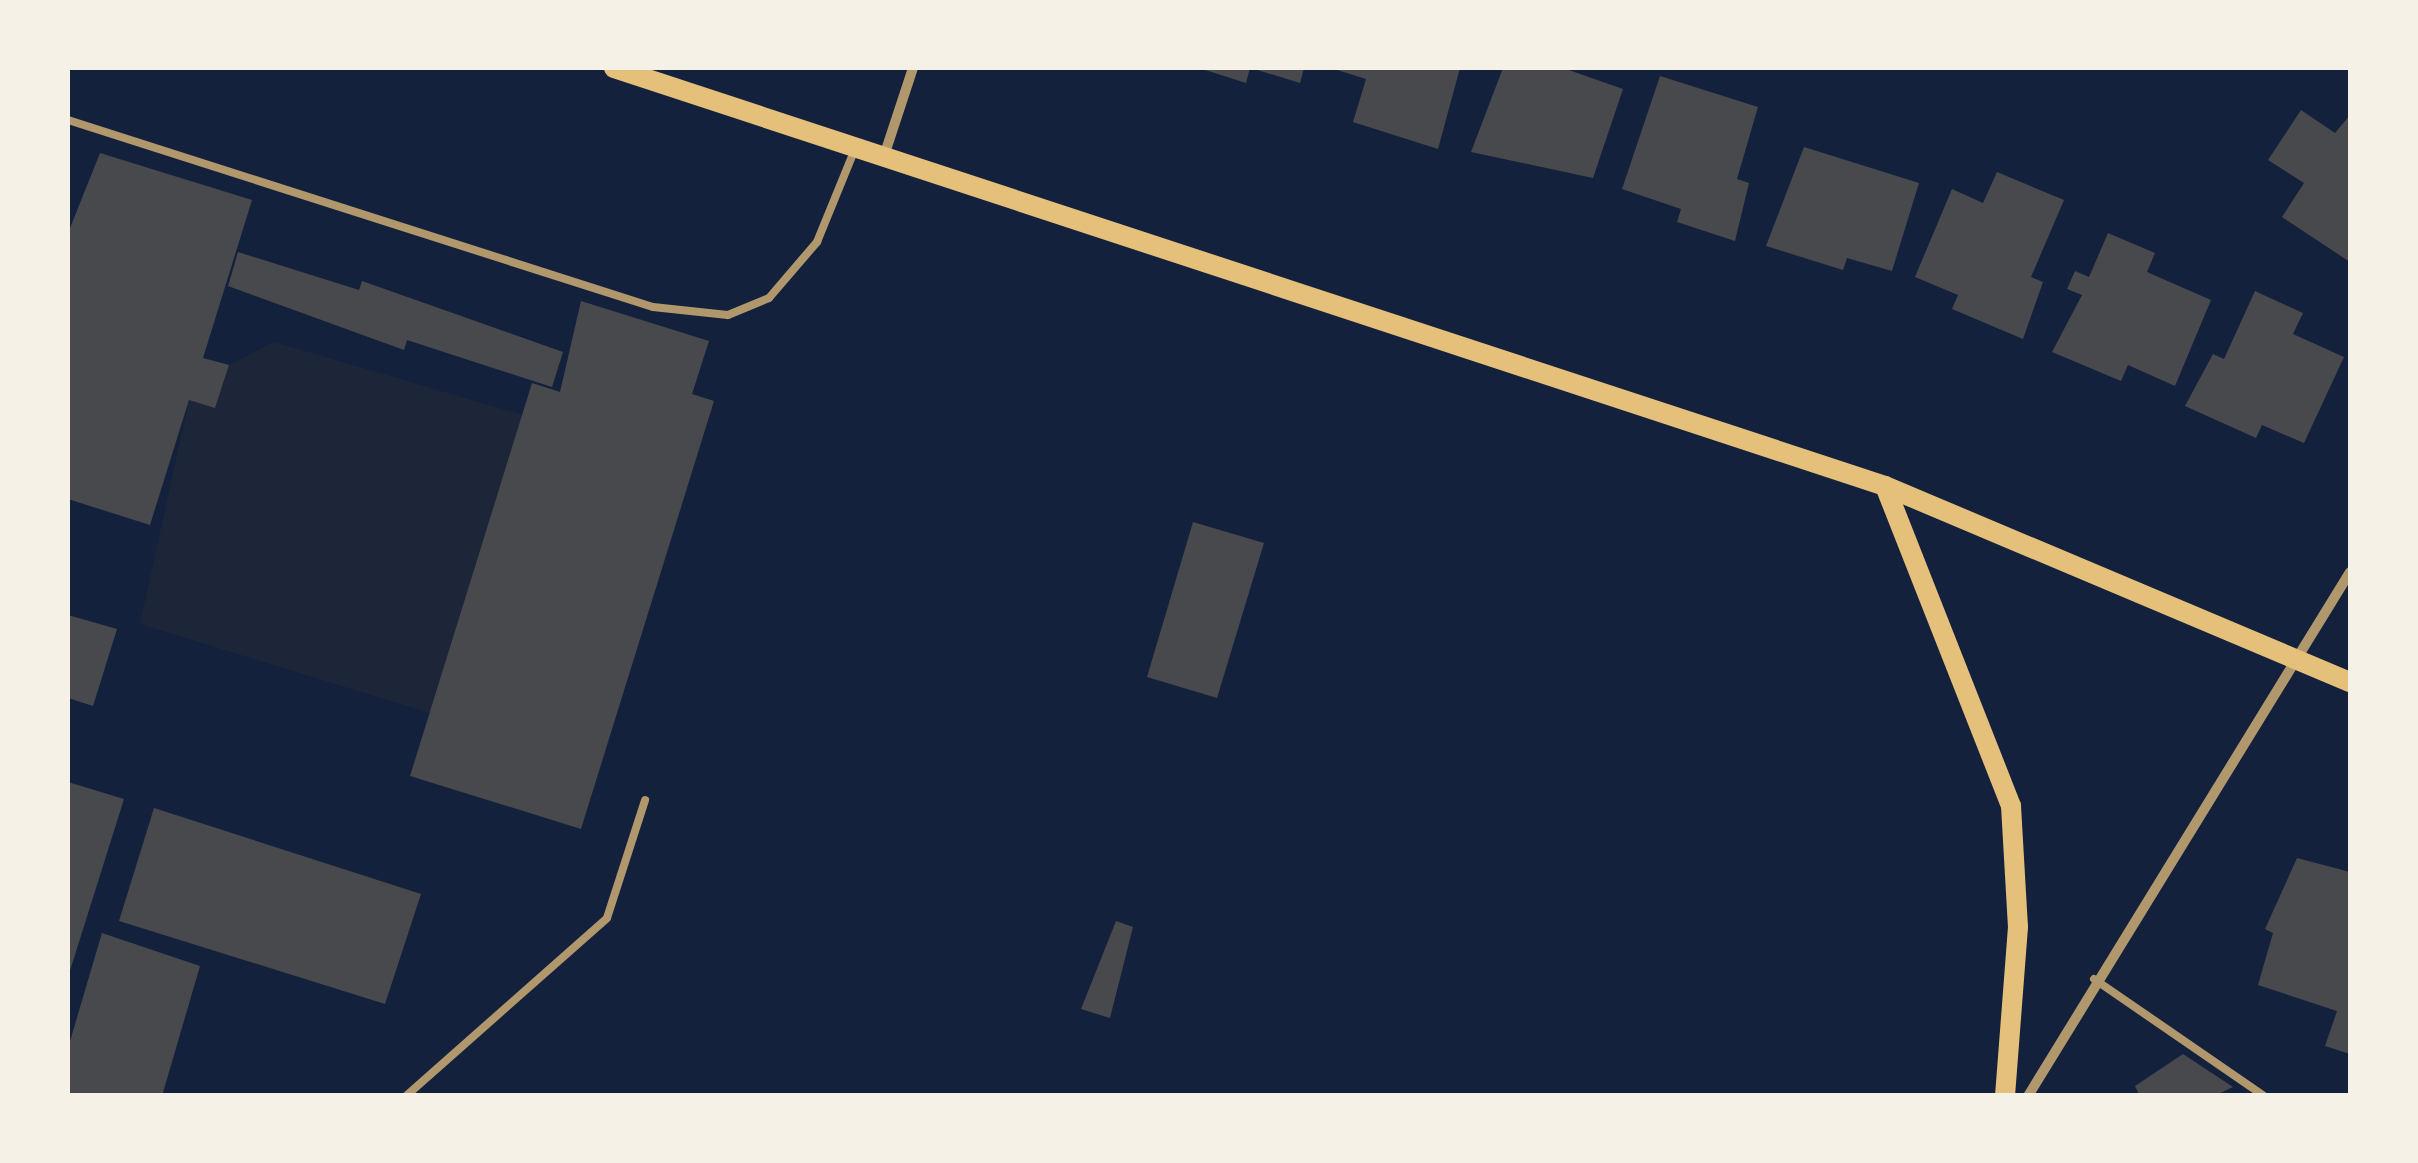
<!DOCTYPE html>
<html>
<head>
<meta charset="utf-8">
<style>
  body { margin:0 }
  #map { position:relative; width:2418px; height:1163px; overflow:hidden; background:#14213d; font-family:"Asap Condensed",sans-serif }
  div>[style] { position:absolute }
  .green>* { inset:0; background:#1d2539 }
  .building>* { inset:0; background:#48494c }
  .service>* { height:8px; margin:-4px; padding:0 4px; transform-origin:4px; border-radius:4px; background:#b1986c }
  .minor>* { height:10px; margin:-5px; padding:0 5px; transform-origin:5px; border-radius:5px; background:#b1986c }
  .secondary>* { height:20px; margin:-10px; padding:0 10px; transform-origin:10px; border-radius:10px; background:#e5c07b }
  span { translate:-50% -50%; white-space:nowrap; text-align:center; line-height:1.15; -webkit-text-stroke:8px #f6f1e7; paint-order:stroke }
  .frame { position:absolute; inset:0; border:70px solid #f6f1e7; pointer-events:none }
</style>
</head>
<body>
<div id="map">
  <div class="green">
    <i style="clip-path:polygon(274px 342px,523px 415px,430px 713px,140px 624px,189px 400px,215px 407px,229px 365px)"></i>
  </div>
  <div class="building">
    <i style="clip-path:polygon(1199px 68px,1250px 68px,1246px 83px)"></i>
    <i style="clip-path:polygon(1251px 68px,1304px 68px,1300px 83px)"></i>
    <i style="clip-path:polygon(1331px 68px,1460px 68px,1438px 149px,1353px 122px,1366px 79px)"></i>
    <i style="clip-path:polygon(1503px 68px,1563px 68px,1623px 89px,1593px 178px,1471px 152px)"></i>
    <i style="clip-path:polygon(1660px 76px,1758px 107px,1737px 179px,1749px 183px,1735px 241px,1677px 222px,1681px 209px,1622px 189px)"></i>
    <i style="clip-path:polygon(2301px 110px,2335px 133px,2350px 115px,2350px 262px,2282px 217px,2304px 183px,2268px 160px)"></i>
    <i style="clip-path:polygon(1804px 147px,1919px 183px,1892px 271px,1847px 258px,1843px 270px,1766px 246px)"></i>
    <i style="clip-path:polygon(100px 153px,252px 200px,203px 358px,229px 365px,215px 408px,189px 400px,150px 525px,68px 499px,68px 233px)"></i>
    <i style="clip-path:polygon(1997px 172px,2064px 200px,2031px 277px,2043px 282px,2023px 339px,1952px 309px,1958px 295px,1915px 277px,1952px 189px,1983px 203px)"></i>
    <i style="clip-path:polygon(2108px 233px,2155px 253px,2147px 272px,2211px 300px,2175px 386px,2128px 365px,2121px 381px,2052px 352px,2082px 295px,2067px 289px,2075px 271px,2089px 277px)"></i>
    <i style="clip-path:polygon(238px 252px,359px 290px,362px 281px,563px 352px,552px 387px,407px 340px,404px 350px,228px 286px)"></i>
    <i style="clip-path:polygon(2255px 291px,2303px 313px,2293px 334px,2344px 357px,2304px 443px,2262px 425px,2256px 438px,2185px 406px,2213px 354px,2224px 359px)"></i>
    <i style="clip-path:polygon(581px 301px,709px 341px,692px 394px,714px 401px,581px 829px,410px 776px,532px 383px,560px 392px)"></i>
    <i style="clip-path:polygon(1193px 522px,1264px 543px,1217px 698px,1147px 677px)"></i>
    <i style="clip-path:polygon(68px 615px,117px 629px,93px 706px,68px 698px)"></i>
    <i style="clip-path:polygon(68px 782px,124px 799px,68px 977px)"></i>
    <i style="clip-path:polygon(154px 808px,421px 894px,385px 1004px,119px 921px)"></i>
    <i style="clip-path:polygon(2297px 858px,2350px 872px,2350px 1054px,2325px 1046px,2337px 1011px,2258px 985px,2273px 933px,2265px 929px)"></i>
    <i style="clip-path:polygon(1116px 921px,1133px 927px,1110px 1018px,1081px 1009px)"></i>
    <i style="clip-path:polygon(102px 933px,200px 966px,162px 1096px,68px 1096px,68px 1048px)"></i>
    <i style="clip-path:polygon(2183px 1054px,2233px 1087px,2214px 1096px,2140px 1096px,2135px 1086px)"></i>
  </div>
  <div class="service">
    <i style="left:68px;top:120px;width:614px;rotate:17.73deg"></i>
    <i style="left:653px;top:307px;width:75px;rotate:6.1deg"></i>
    <i style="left:728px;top:315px;width:44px;rotate:-22.5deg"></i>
    <i style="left:769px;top:298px;width:74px;rotate:-49.4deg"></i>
    <i style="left:817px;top:242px;width:100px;rotate:-67.8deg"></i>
    <i style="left:2094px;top:979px;width:206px;rotate:34.5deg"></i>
    <i style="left:406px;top:1096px;width:268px;rotate:-41.5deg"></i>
    <i style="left:607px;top:918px;width:124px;rotate:-72.1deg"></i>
  </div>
  <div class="minor">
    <i style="left:885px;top:153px;width:89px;rotate:-71.8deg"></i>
    <i style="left:2028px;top:1096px;width:615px;rotate:-58.43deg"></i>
  </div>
  <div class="secondary">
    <i style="left:614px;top:68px;width:1338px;rotate:18.2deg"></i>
    <i style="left:1885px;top:486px;width:505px;rotate:22.86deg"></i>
    <i style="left:1885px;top:486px;width:344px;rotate:68.5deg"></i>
    <i style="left:2011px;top:806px;width:121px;rotate:86.7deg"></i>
    <i style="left:2018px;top:927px;width:169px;rotate:94.4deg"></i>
  </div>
  <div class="frame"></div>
</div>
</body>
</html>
